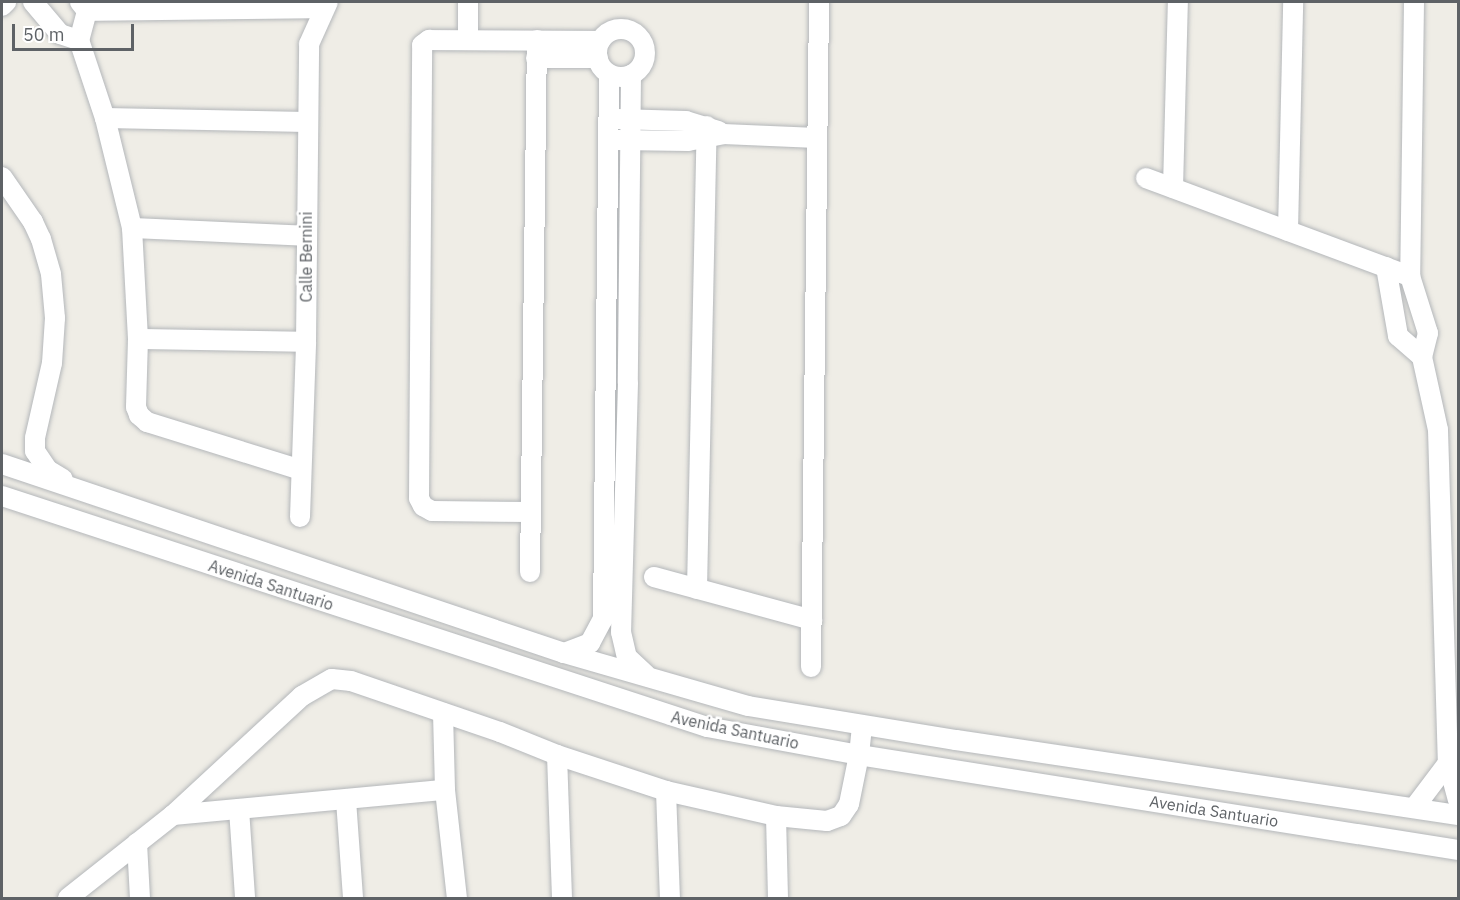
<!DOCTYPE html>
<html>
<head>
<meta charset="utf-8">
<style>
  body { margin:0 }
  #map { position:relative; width:1460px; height:900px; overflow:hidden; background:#efede6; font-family:"IBM Plex Sans",sans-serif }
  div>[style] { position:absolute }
  .roads { filter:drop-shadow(0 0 2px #b4b7ba) drop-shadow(0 0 2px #b4b7ba) }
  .street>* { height:20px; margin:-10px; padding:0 10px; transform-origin:10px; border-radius:10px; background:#fff }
  .street>.ring { margin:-10px; padding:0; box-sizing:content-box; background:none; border:20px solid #fff; border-radius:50% }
  span { translate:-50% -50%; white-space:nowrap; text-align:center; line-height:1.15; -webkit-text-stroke:5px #fff; paint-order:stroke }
  .street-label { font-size:16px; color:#5e6266 }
  .frame { position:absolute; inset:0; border:3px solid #5e6266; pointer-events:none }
  .scale { position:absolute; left:12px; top:24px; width:122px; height:27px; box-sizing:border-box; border:3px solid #5e6266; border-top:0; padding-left:8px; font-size:18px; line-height:21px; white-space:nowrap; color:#5e6266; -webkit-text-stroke:4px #fff; paint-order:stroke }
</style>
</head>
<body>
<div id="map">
  <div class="roads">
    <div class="street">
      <i style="left:33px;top:2px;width:42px;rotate:49.8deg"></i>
      <i style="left:60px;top:34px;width:20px;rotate:18deg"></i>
      <i style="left:80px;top:2px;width:11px;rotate:52deg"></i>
      <i style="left:87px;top:11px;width:30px;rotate:105deg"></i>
      <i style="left:79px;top:40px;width:82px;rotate:71.6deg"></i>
      <i style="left:105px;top:118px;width:113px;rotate:76.2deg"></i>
      <i style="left:132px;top:228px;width:111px;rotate:86.9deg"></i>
      <i style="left:138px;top:339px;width:68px;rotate:91.7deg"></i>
      <i style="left:136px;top:407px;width:9px;rotate:69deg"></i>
      <i style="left:139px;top:415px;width:11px;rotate:41deg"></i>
      <i style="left:147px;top:422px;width:161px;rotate:17.3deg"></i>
      <i style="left:1414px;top:2px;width:274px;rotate:90.8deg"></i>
      <i style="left:1410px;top:276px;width:60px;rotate:72.5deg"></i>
      <i style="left:1428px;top:333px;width:25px;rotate:104deg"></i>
      <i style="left:1422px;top:357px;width:75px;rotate:77.6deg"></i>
      <i style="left:1438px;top:430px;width:333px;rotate:88.3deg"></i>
      <i style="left:1448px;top:763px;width:38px;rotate:75deg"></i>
      <i style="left:2px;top:6px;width:6px;rotate:-45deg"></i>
      <i style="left:87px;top:11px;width:236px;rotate:-0.7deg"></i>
      <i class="ring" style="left:597px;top:29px;width:28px;height:28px"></i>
      <i style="left:468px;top:40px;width:38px;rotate:-90deg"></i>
      <i style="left:536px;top:58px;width:62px"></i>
      <i style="left:631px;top:75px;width:308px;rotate:90.6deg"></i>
      <i style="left:628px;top:383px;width:249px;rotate:91.6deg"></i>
      <i style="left:621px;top:632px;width:26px;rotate:77deg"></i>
      <i style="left:627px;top:657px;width:26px;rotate:43deg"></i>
      <i style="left:105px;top:118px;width:202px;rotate:1.1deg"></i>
      <i style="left:617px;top:119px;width:69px;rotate:1.7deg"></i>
      <i style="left:686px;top:121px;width:34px;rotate:17deg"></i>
      <i style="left:617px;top:140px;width:71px;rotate:0.8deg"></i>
      <i style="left:688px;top:141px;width:36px;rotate:-11deg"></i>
      <i style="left:723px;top:134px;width:94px;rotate:2.4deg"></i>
      <i style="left:2px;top:177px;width:55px;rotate:55.4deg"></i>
      <i style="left:33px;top:222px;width:19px;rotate:65deg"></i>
      <i style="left:41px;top:239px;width:36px;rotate:74deg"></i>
      <i style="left:51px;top:274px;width:44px;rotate:84.8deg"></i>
      <i style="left:55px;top:318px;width:45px;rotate:93.8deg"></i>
      <i style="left:52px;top:363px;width:77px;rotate:102.8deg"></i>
      <i style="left:35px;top:438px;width:13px;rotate:90deg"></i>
      <i style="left:35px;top:451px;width:23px;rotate:56deg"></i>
      <i style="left:48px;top:470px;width:17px;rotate:31deg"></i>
      <i style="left:1146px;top:178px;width:282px;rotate:20.4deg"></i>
      <i style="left:1173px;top:188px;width:186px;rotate:-88.5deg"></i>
      <i style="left:132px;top:228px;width:174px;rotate:2.6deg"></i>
      <i style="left:1288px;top:231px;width:229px;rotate:-88.7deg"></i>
      <i style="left:1386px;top:267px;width:70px;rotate:80.1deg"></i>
      <i style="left:1398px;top:336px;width:32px;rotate:41deg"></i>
      <i style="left:138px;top:339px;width:168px;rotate:1deg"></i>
      <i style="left:2px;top:464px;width:593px;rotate:18.59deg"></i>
      <i style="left:564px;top:653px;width:191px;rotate:16.1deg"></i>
      <i style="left:748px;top:706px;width:211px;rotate:9.3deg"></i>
      <i style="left:956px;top:740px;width:508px;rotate:8.5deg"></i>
      <i style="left:2px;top:496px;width:742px;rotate:18.14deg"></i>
      <i style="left:707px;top:727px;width:155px;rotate:10.4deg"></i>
      <i style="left:859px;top:755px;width:606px;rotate:9.01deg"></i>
      <i style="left:531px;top:512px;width:99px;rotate:-179.4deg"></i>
      <i style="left:432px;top:511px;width:10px;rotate:-151deg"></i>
      <i style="left:423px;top:506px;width:9px;rotate:-117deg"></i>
      <i style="left:419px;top:498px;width:453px;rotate:-89.6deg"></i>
      <i style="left:422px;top:45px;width:9px;rotate:-36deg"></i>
      <i style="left:429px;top:40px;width:171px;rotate:0.3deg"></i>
      <i style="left:300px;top:517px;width:175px;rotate:-88deg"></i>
      <i style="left:306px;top:342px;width:298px;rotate:-89.4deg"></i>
      <i style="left:309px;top:44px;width:46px;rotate:-65.7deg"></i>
      <i style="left:530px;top:572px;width:532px;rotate:-89.25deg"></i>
      <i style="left:654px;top:577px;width:164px;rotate:15.2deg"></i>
      <i style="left:697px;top:589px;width:463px;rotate:-88.8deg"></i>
      <i style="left:564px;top:653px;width:28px;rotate:-21deg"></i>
      <i style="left:590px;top:643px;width:27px;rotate:-62deg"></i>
      <i style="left:603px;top:619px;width:545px;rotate:-89.37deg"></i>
      <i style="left:811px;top:667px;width:665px;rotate:-89.31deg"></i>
      <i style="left:443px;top:713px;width:77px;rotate:88.5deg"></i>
      <i style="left:445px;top:790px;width:109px;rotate:83.7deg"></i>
      <i style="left:557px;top:755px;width:143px;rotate:88deg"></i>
      <i style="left:666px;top:791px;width:107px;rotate:87.9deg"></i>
      <i style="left:346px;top:800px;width:98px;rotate:85.9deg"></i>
      <i style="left:1414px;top:808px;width:56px;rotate:-52.9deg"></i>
      <i style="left:239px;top:809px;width:89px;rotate:86.1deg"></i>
      <i style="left:173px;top:815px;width:273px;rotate:-5.3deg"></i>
      <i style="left:776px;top:816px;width:82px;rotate:88.6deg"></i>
      <i style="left:137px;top:843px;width:55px;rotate:86.9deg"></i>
      <i style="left:68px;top:898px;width:134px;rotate:-38.3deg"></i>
      <i style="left:173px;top:815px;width:176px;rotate:-42.7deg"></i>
      <i style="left:302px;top:696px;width:34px;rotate:-30deg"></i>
      <i style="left:332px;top:679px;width:19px;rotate:6deg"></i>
      <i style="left:351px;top:681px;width:157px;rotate:18.9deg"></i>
      <i style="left:500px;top:732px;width:61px;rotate:22deg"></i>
      <i style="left:557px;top:755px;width:115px;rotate:18.3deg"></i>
      <i style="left:666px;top:791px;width:113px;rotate:12.8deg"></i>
      <i style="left:776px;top:816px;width:51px;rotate:5.6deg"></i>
      <i style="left:827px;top:821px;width:15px;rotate:-20deg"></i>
      <i style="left:841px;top:816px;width:14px;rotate:-56deg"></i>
      <i style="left:849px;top:804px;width:50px;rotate:-78.5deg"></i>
      <i style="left:859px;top:755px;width:30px;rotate:-84deg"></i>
    </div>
  </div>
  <div class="street-label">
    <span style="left:306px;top:257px;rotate:-90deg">Calle Bernini</span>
    <span style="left:271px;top:585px;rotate:18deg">Avenida Santuario</span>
    <span style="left:735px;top:730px;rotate:12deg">Avenida Santuario</span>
    <span style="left:1214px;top:811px;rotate:9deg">Avenida Santuario</span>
  </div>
  <div class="frame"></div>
  <div class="scale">50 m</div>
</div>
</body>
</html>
